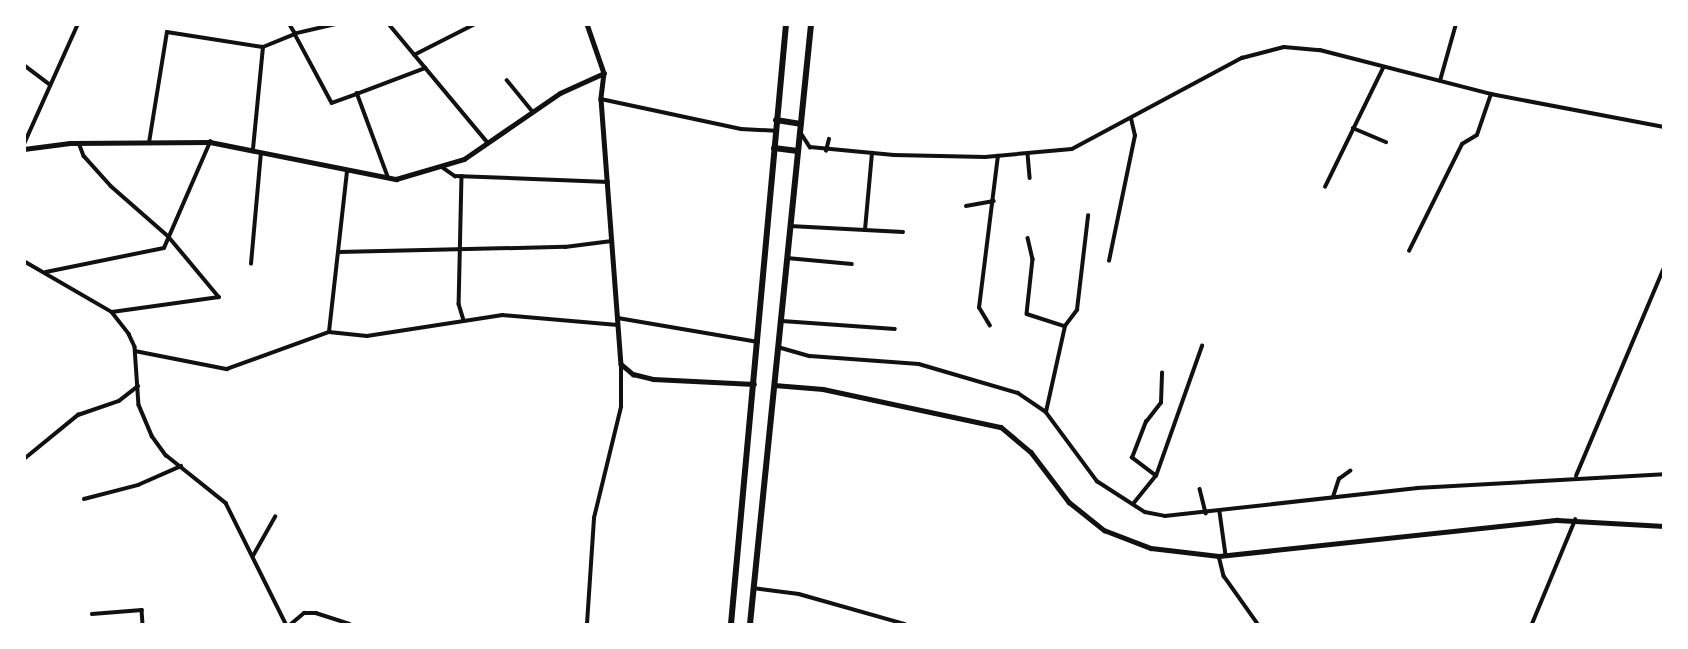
<!DOCTYPE html>
<html>
<head>
<meta charset="utf-8">
<style>
  body { margin:0 }
  #map { position:relative; width:1688px; height:649px; overflow:hidden; background:#fff; font-family:"Sofia Sans Condensed",sans-serif }
  div>[style] { position:absolute }
  .minor>* { height:3.5px; margin:-1.75px; padding:0 1.75px; transform-origin:1.75px; border-radius:1.75px; background:#111 }
  .tertiary>* { height:4.5px; margin:-2.25px; padding:0 2.25px; transform-origin:2.25px; border-radius:2.25px; background:#111 }
  .trunk>* { height:6px; margin:-3px; padding:0 3px; transform-origin:3px; border-radius:3px; background:#111 }
  span { translate:-50% -50%; white-space:nowrap; text-align:center; line-height:1.15; -webkit-text-stroke:7px #fff; paint-order:stroke }
  .frame { position:absolute; inset:0; border:26px solid #fff; pointer-events:none }
</style>
</head>
<body>
<div id="map">
  <div class="minor">
    <i style="left:338px;top:24px;width:44px;rotate:166.9deg"></i>
    <i style="left:295px;top:34px;width:78px;rotate:61.8deg"></i>
    <i style="left:332px;top:103px;width:27px;rotate:-20deg"></i>
    <i style="left:389px;top:24px;width:155px;rotate:50.2deg"></i>
    <i style="left:414px;top:55px;width:68px;rotate:-26.9deg"></i>
    <i style="left:24px;top:65px;width:31px;rotate:37deg"></i>
    <i style="left:507px;top:80px;width:41px;rotate:50.9deg"></i>
    <i style="left:1440px;top:81px;width:59px;rotate:-74.3deg"></i>
    <i style="left:601px;top:99px;width:143px;rotate:12.1deg"></i>
    <i style="left:741px;top:129px;width:34px;rotate:3deg"></i>
    <i style="left:1353px;top:128px;width:36px;rotate:23deg"></i>
    <i style="left:801px;top:133px;width:17px;rotate:57deg"></i>
    <i style="left:810px;top:147px;width:84px;rotate:5.4deg"></i>
    <i style="left:894px;top:155px;width:91px;rotate:1.3deg"></i>
    <i style="left:985px;top:157px;width:87px;rotate:-5.3deg"></i>
    <i style="left:1072px;top:149px;width:193px;rotate:-28.2deg"></i>
    <i style="left:1242px;top:58px;width:43px;rotate:-14.7deg"></i>
    <i style="left:1284px;top:47px;width:36px;rotate:5deg"></i>
    <i style="left:1320px;top:50px;width:177px;rotate:14.4deg"></i>
    <i style="left:1491px;top:94px;width:176px;rotate:10.8deg"></i>
    <i style="left:79px;top:143px;width:14px;rotate:69deg"></i>
    <i style="left:84px;top:156px;width:40px;rotate:48deg"></i>
    <i style="left:111px;top:186px;width:77px;rotate:41.3deg"></i>
    <i style="left:169px;top:237px;width:78px;rotate:50.2deg"></i>
    <i style="left:149px;top:143px;width:112px;rotate:-80.8deg"></i>
    <i style="left:167px;top:32px;width:97px;rotate:8.9deg"></i>
    <i style="left:263px;top:47px;width:35px;rotate:-22deg"></i>
    <i style="left:295px;top:34px;width:12px;rotate:-121deg"></i>
    <i style="left:24px;top:144px;width:132px;rotate:-65.8deg"></i>
    <i style="left:253px;top:149px;width:102px;rotate:-84.4deg"></i>
    <i style="left:826px;top:151px;width:12px;rotate:-76deg"></i>
    <i style="left:1028px;top:154px;width:24px;rotate:85deg"></i>
    <i style="left:442px;top:167px;width:16px;rotate:35deg"></i>
    <i style="left:455px;top:176px;width:153px;rotate:2.2deg"></i>
    <i style="left:462px;top:176px;width:128px;rotate:91.3deg"></i>
    <i style="left:459px;top:304px;width:17px;rotate:73deg"></i>
    <i style="left:388px;top:178px;width:90px;rotate:-110.3deg"></i>
    <i style="left:357px;top:94px;width:73px;rotate:-20.9deg"></i>
    <i style="left:1325px;top:187px;width:132px;rotate:-64deg"></i>
    <i style="left:966px;top:206px;width:28px;rotate:-10deg"></i>
    <i style="left:790px;top:226px;width:75px;rotate:3.1deg"></i>
    <i style="left:865px;top:230px;width:77px;rotate:-84.8deg"></i>
    <i style="left:865px;top:230px;width:38px;rotate:3deg"></i>
    <i style="left:1028px;top:238px;width:22px;rotate:77deg"></i>
    <i style="left:1033px;top:259px;width:55px;rotate:96.2deg"></i>
    <i style="left:1027px;top:314px;width:39px;rotate:18deg"></i>
    <i style="left:1409px;top:251px;width:119px;rotate:-63.6deg"></i>
    <i style="left:1462px;top:144px;width:17px;rotate:-31deg"></i>
    <i style="left:1477px;top:135px;width:43px;rotate:-71.1deg"></i>
    <i style="left:339px;top:252px;width:226px;rotate:-1.3deg"></i>
    <i style="left:565px;top:247px;width:47px;rotate:-7.3deg"></i>
    <i style="left:787px;top:258px;width:65px;rotate:5.3deg"></i>
    <i style="left:24px;top:261px;width:102px;rotate:30.1deg"></i>
    <i style="left:112px;top:312px;width:28px;rotate:52deg"></i>
    <i style="left:129px;top:334px;width:14px;rotate:65deg"></i>
    <i style="left:135px;top:347px;width:58px;rotate:86.1deg"></i>
    <i style="left:139px;top:405px;width:34px;rotate:67deg"></i>
    <i style="left:152px;top:436px;width:24px;rotate:54deg"></i>
    <i style="left:166px;top:455px;width:77px;rotate:38.7deg"></i>
    <i style="left:226px;top:503px;width:135px;rotate:63.6deg"></i>
    <i style="left:1109px;top:261px;width:128px;rotate:-78.3deg"></i>
    <i style="left:1135px;top:136px;width:18px;rotate:-103deg"></i>
    <i style="left:251px;top:264px;width:111px;rotate:-84.9deg"></i>
    <i style="left:46px;top:272px;width:120px;rotate:-11.5deg"></i>
    <i style="left:164px;top:248px;width:116px;rotate:-66.5deg"></i>
    <i style="left:112px;top:312px;width:108px;rotate:-8deg"></i>
    <i style="left:618px;top:318px;width:142px;rotate:9.7deg"></i>
    <i style="left:782px;top:321px;width:113px;rotate:4deg"></i>
    <i style="left:990px;top:326px;width:21px;rotate:-121deg"></i>
    <i style="left:979px;top:308px;width:153px;rotate:-82.9deg"></i>
    <i style="left:329px;top:332px;width:162px;rotate:-83.6deg"></i>
    <i style="left:778px;top:347px;width:33px;rotate:16deg"></i>
    <i style="left:810px;top:356px;width:109px;rotate:4.2deg"></i>
    <i style="left:919px;top:364px;width:103px;rotate:16.3deg"></i>
    <i style="left:1018px;top:393px;width:34px;rotate:34deg"></i>
    <i style="left:1046px;top:412px;width:86px;rotate:53.5deg"></i>
    <i style="left:1097px;top:481px;width:57px;rotate:32.9deg"></i>
    <i style="left:1145px;top:512px;width:20px;rotate:11deg"></i>
    <i style="left:1165px;top:516px;width:254px;rotate:-6.3deg"></i>
    <i style="left:1417px;top:488px;width:247px;rotate:-3.2deg"></i>
    <i style="left:135px;top:351px;width:94px;rotate:11.1deg"></i>
    <i style="left:227px;top:369px;width:109px;rotate:-19.9deg"></i>
    <i style="left:329px;top:332px;width:38px;rotate:6deg"></i>
    <i style="left:367px;top:336px;width:137px;rotate:-8.8deg"></i>
    <i style="left:502px;top:315px;width:116px;rotate:4.9deg"></i>
    <i style="left:1046px;top:412px;width:88px;rotate:-77.5deg"></i>
    <i style="left:1065px;top:326px;width:20px;rotate:-53deg"></i>
    <i style="left:1077px;top:310px;width:95px;rotate:-83.3deg"></i>
    <i style="left:24px;top:459px;width:70px;rotate:-39.2deg"></i>
    <i style="left:78px;top:415px;width:43px;rotate:-18.9deg"></i>
    <i style="left:119px;top:401px;width:24px;rotate:-38deg"></i>
    <i style="left:1156px;top:476px;width:30px;rotate:-143deg"></i>
    <i style="left:1132px;top:458px;width:39px;rotate:-69deg"></i>
    <i style="left:1146px;top:422px;width:24px;rotate:-52deg"></i>
    <i style="left:1161px;top:403px;width:30px;rotate:-88deg"></i>
    <i style="left:1576px;top:476px;width:226px;rotate:-67.1deg"></i>
    <i style="left:1200px;top:489px;width:25px;rotate:76deg"></i>
    <i style="left:1333px;top:497px;width:19px;rotate:-72deg"></i>
    <i style="left:1339px;top:479px;width:14px;rotate:-36deg"></i>
    <i style="left:84px;top:499px;width:56px;rotate:-14.5deg"></i>
    <i style="left:138px;top:485px;width:47px;rotate:-23.8deg"></i>
    <i style="left:1133px;top:504px;width:36px;rotate:-51deg"></i>
    <i style="left:1156px;top:476px;width:138px;rotate:-70.5deg"></i>
    <i style="left:1220px;top:512px;width:43px;rotate:82.1deg"></i>
    <i style="left:253px;top:556px;width:45px;rotate:-60.6deg"></i>
    <i style="left:1219px;top:556px;width:21px;rotate:76deg"></i>
    <i style="left:1224px;top:576px;width:59px;rotate:54.7deg"></i>
    <i style="left:753px;top:588px;width:46px;rotate:7.4deg"></i>
    <i style="left:799px;top:594px;width:110px;rotate:15.8deg"></i>
    <i style="left:92px;top:614px;width:50px;rotate:-4.6deg"></i>
    <i style="left:142px;top:610px;width:14px;rotate:86deg"></i>
    <i style="left:291px;top:624px;width:17px;rotate:-40deg"></i>
    <i style="left:304px;top:613px;width:12px"></i>
    <i style="left:316px;top:613px;width:35px;rotate:18deg"></i>
    <i style="left:587px;top:624px;width:106px;rotate:-86.2deg"></i>
    <i style="left:594px;top:518px;width:114px;rotate:-76.3deg"></i>
    <i style="left:621px;top:407px;width:43px;rotate:-90deg"></i>
    <i style="left:1532px;top:624px;width:113px;rotate:-67.5deg"></i>
  </div>
  <div class="tertiary">
    <i style="left:587px;top:24px;width:52px;rotate:70.9deg"></i>
    <i style="left:604px;top:73px;width:26px;rotate:97deg"></i>
    <i style="left:601px;top:99px;width:266px;rotate:85.7deg"></i>
    <i style="left:621px;top:364px;width:16px;rotate:40deg"></i>
    <i style="left:633px;top:374px;width:21px;rotate:14deg"></i>
    <i style="left:653px;top:379px;width:101px;rotate:2.8deg"></i>
    <i style="left:24px;top:149px;width:46px;rotate:-7.4deg"></i>
    <i style="left:70px;top:143px;width:140px;rotate:-0.4deg"></i>
    <i style="left:210px;top:142px;width:190px;rotate:11.3deg"></i>
    <i style="left:396px;top:179px;width:71px;rotate:-16.4deg"></i>
    <i style="left:464px;top:159px;width:116px;rotate:-34.5deg"></i>
    <i style="left:560px;top:93px;width:48px;rotate:-24.4deg"></i>
    <i style="left:774px;top:385px;width:49px;rotate:4.7deg"></i>
    <i style="left:823px;top:389px;width:182px;rotate:12.1deg"></i>
    <i style="left:1001px;top:427px;width:39px;rotate:40deg"></i>
    <i style="left:1031px;top:452px;width:63px;rotate:52.8deg"></i>
    <i style="left:1069px;top:502px;width:45px;rotate:38.7deg"></i>
    <i style="left:1104px;top:530px;width:50px;rotate:21deg"></i>
    <i style="left:1151px;top:548px;width:68px;rotate:6.7deg"></i>
    <i style="left:1219px;top:556px;width:340px;rotate:-6.1deg"></i>
    <i style="left:1557px;top:520px;width:107px;rotate:3.2deg"></i>
  </div>
  <div class="trunk">
    <i style="left:776px;top:120px;width:25px;rotate:9deg"></i>
    <i style="left:774px;top:148px;width:24px;rotate:7deg"></i>
    <i style="left:731px;top:624px;width:603px;rotate:-84.76deg"></i>
    <i style="left:750px;top:624px;width:603px;rotate:-84.19deg"></i>
  </div>
  <div class="frame"></div>
</div>
</body>
</html>
